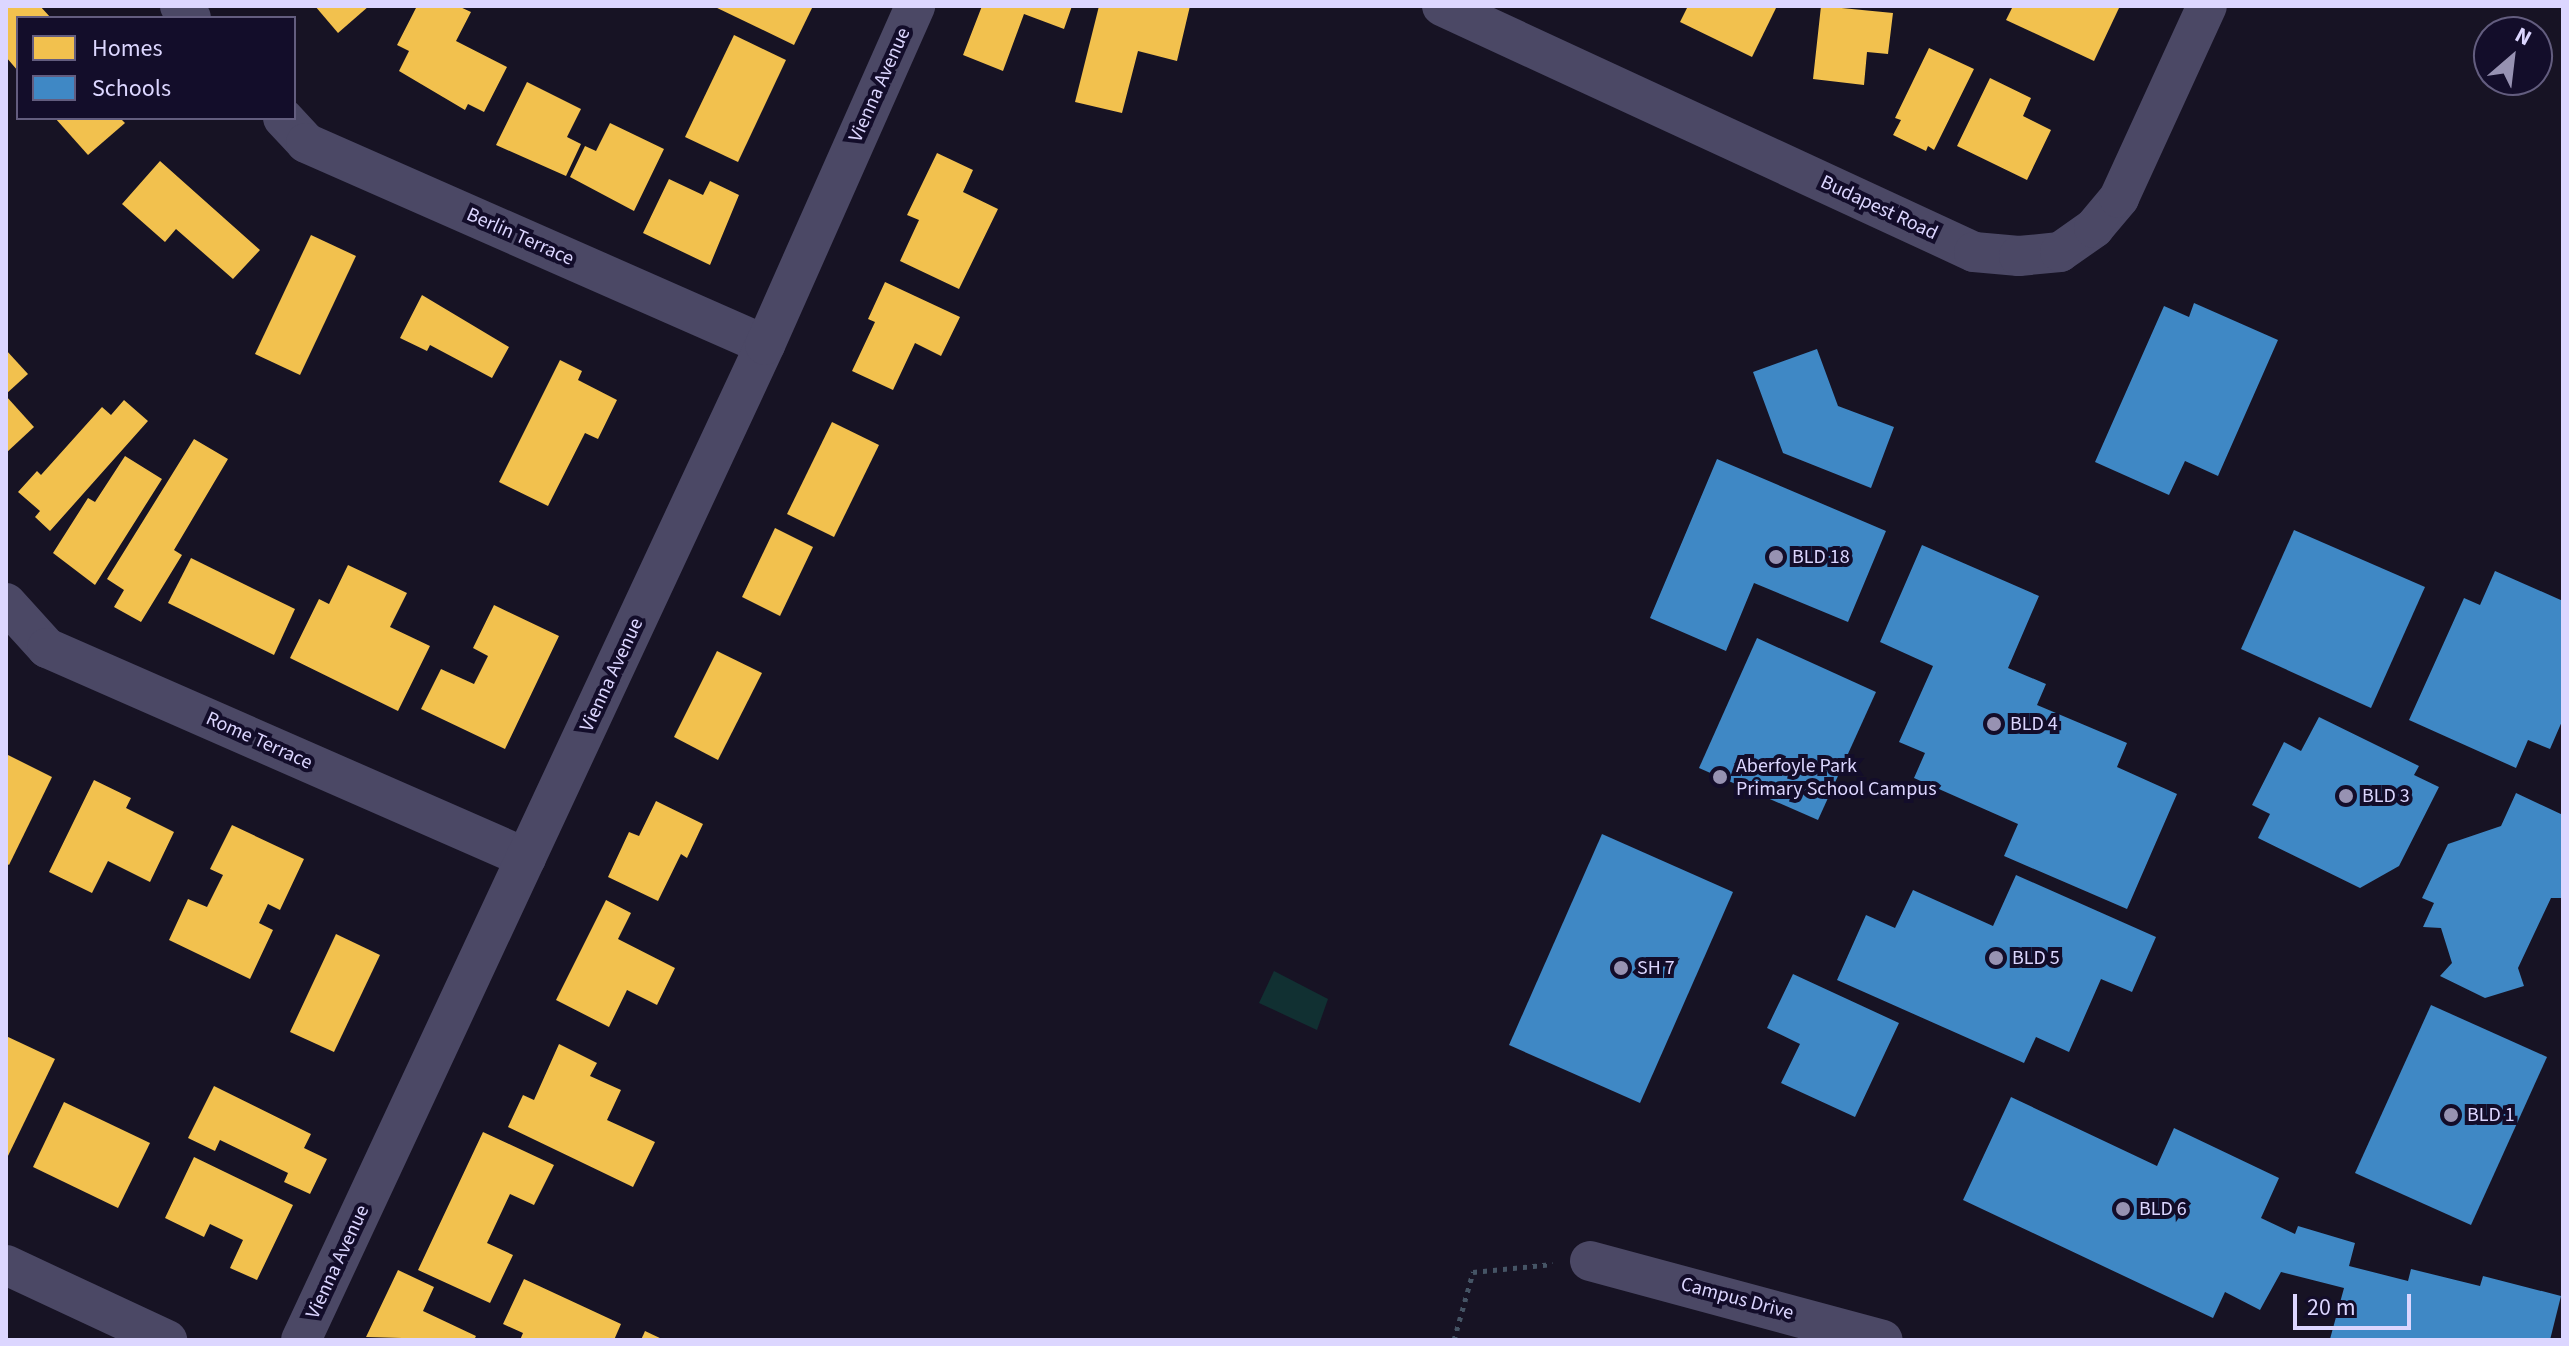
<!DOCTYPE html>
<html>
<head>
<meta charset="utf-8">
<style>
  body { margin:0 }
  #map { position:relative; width:2569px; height:1346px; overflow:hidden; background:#171324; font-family:"Source Sans 3",sans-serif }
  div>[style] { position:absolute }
  .green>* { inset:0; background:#113032 }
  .homes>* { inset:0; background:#f2c14e }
  .schools>* { inset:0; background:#3f88c5 }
  .path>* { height:5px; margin-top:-2.5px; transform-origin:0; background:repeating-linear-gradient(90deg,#455465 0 4px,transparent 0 10px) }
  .minor>* { height:40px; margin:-20px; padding:0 20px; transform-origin:20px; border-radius:20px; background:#4b4865 }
  .dots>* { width:22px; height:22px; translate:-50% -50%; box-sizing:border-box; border:4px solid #130d2a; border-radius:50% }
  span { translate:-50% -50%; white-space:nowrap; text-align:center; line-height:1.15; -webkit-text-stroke:8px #130d2a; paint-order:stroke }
  .street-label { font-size:20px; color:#dcd6ff }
  .poi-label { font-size:20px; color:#dcd6ff }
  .left { translate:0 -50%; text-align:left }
  .frame { position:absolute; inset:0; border:8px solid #dcd6ff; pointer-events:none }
  .legend { position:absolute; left:16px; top:16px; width:280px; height:104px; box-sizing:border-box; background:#130d2a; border:2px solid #635d7f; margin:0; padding:10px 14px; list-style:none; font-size:24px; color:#dcd6ff }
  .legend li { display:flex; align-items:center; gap:16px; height:40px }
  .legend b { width:40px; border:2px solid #635d7f }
  .north { position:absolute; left:2473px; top:16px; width:80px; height:80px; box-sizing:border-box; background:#130d2a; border:2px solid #635d7f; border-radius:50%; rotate:28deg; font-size:22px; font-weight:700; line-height:32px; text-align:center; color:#dcd6ff }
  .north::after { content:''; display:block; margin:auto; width:28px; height:36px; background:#9792b2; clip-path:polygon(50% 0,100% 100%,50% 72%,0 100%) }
  .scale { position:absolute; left:2293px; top:1294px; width:118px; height:36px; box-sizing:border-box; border:4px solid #dcd6ff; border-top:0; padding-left:10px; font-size:24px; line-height:28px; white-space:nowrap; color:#dcd6ff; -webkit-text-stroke:6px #130d2a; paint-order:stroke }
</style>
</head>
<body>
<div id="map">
  <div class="green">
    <i style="clip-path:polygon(1274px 971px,1328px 999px,1317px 1030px,1259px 1003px)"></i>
  </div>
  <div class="homes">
    <i style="clip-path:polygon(6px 6px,40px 6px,51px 18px,18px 18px,18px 71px,6px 57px)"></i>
    <i style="clip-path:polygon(315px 6px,369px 6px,338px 33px)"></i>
    <i style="clip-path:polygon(417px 6px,458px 6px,471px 12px,456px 41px,507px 67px,484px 112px,468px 104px,465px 110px,399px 71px,409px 51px,397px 45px)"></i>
    <i style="clip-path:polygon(713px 6px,813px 6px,794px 45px)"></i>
    <i style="clip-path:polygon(982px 6px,1072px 6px,1064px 29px,1024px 14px,1003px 71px,963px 55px)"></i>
    <i style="clip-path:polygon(1099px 6px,1190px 6px,1177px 61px,1138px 51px,1122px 113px,1075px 102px)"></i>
    <i style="clip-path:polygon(1688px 6px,1777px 6px,1752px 57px,1680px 22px)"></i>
    <i style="clip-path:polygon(1821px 6px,1893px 13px,1888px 54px,1867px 52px,1864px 85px,1813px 79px)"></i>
    <i style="clip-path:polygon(2013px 6px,2116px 6px,2119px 8px,2094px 61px,2006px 20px)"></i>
    <i style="clip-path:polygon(734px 35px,786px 60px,738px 162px,685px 137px)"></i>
    <i style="clip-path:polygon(1929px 48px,1974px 69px,1934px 150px,1928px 146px,1926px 151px,1893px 135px,1901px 120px,1895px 118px)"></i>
    <i style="clip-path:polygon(1990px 78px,2031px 98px,2023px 116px,2051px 130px,2027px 180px,1957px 146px)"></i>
    <i style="clip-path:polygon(527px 82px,581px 109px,567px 137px,581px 144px,566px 176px,496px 145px)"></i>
    <i style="clip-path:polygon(55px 118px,120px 118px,125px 123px,88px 155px)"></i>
    <i style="clip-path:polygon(610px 123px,664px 149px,634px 211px,570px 177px,585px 146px,596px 151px)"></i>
    <i style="clip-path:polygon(937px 153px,973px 170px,963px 192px,998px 209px,959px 289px,900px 261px,919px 220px,907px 215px)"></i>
    <i style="clip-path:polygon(160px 161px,260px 250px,233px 279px,176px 229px,165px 242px,122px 204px)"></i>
    <i style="clip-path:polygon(669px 179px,703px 195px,710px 181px,739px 195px,710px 265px,643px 233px)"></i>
    <i style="clip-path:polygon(311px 235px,356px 256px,300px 375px,255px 354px)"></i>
    <i style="clip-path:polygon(885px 282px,960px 317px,941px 356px,915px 343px,893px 390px,852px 371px,875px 322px,868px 319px)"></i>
    <i style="clip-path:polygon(422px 295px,509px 347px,492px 378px,430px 345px,427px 351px,400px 338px)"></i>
    <i style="clip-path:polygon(6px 350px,28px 374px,6px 394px)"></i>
    <i style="clip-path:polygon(560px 360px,582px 371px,578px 380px,617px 400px,598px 439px,585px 433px,548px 506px,499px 482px)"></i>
    <i style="clip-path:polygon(6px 396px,34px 427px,6px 453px)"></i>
    <i style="clip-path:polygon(124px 400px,148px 421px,50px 531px,35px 517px,40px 511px,18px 492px,37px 471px,41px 475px,102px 407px,111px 415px)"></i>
    <i style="clip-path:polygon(832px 422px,879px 445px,834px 537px,787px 514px)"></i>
    <i style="clip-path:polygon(194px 439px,228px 459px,174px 550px,182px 555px,141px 622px,114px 607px,124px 590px,107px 579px)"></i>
    <i style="clip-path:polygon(125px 456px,162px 479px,95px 585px,53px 553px,88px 498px,95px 502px)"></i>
    <i style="clip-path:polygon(775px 528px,813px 547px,780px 616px,742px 597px)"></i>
    <i style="clip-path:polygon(191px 558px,295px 609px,274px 655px,168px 603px)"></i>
    <i style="clip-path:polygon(348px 565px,407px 593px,390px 627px,430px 646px,398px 711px,290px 658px,319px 599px,329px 604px)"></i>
    <i style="clip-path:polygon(494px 605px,559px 636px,505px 749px,421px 709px,441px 669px,474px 684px,488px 656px,473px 648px)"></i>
    <i style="clip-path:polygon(717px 651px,762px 673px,718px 760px,674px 737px)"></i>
    <i style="clip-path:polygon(6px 754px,52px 777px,9px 865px,6px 863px)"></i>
    <i style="clip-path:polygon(94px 780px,131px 798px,126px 808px,174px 832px,150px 882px,108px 861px,92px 893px,49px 872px)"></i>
    <i style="clip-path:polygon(656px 801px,703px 824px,687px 858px,681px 854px,658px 901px,608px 877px,629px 832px,639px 836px)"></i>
    <i style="clip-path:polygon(232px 825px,304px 859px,280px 910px,268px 904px,259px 923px,273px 930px,250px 979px,169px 940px,188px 899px,207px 907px,223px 875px,210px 869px)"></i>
    <i style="clip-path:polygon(606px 900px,631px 913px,618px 939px,675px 968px,657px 1005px,627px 990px,609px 1027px,556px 1000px)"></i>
    <i style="clip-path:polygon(336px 934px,380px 955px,334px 1052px,290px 1032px)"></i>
    <i style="clip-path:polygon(6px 1036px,55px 1059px,6px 1160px)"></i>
    <i style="clip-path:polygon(559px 1044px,597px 1063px,590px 1076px,621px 1090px,607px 1120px,655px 1142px,633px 1187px,508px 1127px,523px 1095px,534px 1100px)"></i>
    <i style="clip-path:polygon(214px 1086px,311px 1134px,304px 1148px,327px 1159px,310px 1194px,284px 1182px,288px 1173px,220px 1140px,215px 1151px,188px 1138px)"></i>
    <i style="clip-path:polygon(64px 1102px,150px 1143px,118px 1208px,33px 1167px)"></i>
    <i style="clip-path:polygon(483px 1132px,554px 1165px,534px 1205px,510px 1194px,487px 1243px,513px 1255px,490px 1303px,418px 1270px)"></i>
    <i style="clip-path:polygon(194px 1157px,293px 1205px,257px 1280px,230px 1268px,243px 1240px,210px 1224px,204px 1237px,165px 1218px)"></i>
    <i style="clip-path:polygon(398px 1270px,434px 1287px,423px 1311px,476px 1336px,474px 1340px,366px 1337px)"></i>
    <i style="clip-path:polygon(524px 1279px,621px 1324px,614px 1340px,520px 1340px,523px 1333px,503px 1324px)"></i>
    <i style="clip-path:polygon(645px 1331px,664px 1340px,641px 1340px)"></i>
  </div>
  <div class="schools">
    <i style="clip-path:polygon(2194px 303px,2278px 340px,2218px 476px,2185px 461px,2169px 495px,2095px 462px,2164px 306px,2189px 317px)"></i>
    <i style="clip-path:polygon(1817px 349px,1838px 406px,1894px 427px,1871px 488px,1783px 453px,1753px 372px)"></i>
    <i style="clip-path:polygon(1717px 459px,1886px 531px,1848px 622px,1754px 583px,1726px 651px,1650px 618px)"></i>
    <i style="clip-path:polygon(2294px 530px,2425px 587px,2371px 708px,2241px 649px)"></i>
    <i style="clip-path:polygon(1922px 545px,2039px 596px,2008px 668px,2046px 684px,2037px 705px,2127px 743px,2117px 767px,2177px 794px,2127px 909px,2004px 856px,2018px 824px,1914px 778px,1925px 753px,1899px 742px,1933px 666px,1880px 642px)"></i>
    <i style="clip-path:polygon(2495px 571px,2563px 601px,2563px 719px,2550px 749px,2528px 740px,2516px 768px,2409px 720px,2464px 598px,2480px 605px)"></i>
    <i style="clip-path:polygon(1757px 638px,1876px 692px,1818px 820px,1699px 768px)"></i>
    <i style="clip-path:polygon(2319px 717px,2419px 766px,2414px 775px,2439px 787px,2399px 866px,2360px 888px,2258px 838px,2270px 814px,2252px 805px,2284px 742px,2301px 751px)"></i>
    <i style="clip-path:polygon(2516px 793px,2563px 815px,2563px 898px,2551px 898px,2518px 968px,2524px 986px,2485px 998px,2440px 976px,2452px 963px,2441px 928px,2423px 927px,2434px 903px,2422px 898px,2448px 844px,2501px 826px)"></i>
    <i style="clip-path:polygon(1602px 834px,1733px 892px,1640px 1103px,1509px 1045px)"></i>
    <i style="clip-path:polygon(2016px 875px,2156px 937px,2132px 992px,2101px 979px,2069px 1052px,2036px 1037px,2024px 1063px,1837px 980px,1866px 915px,1895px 928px,1913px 890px,1993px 926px)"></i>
    <i style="clip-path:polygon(1793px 974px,1899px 1023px,1855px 1117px,1781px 1083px,1800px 1044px,1767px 1028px)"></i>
    <i style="clip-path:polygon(2431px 1005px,2547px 1057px,2471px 1225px,2355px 1173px)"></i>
    <i style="clip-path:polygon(2011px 1097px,2157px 1166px,2174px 1128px,2279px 1178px,2261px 1218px,2295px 1234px,2298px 1226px,2355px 1243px,2349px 1266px,2408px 1281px,2411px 1269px,2480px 1286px,2483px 1276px,2561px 1296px,2550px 1340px,2330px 1339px,2344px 1288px,2281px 1272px,2260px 1310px,2225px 1292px,2213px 1318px,1963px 1200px)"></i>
  </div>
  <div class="path">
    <i style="left:1454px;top:1340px;width:71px;rotate:-74.4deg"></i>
    <i style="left:1473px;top:1272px;width:80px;rotate:-5.7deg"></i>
  </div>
  <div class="minor">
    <i style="left:180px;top:6px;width:16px;rotate:47deg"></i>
    <i style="left:1442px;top:6px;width:586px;rotate:24.82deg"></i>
    <i style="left:1974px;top:252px;width:45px;rotate:5.1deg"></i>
    <i style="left:2019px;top:256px;width:41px;rotate:-5.6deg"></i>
    <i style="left:2060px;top:252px;width:42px;rotate:-35.2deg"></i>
    <i style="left:2094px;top:228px;width:39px;rotate:-50deg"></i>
    <i style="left:2119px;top:198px;width:211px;rotate:-65.4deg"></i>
    <i style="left:283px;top:118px;width:34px;rotate:47deg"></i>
    <i style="left:306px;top:143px;width:501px;rotate:23.75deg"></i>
    <i style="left:6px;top:603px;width:61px;rotate:47.7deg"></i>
    <i style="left:47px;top:648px;width:523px;rotate:23.67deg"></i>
    <i style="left:1590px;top:1261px;width:303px;rotate:15.1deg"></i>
    <i style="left:6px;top:1265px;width:178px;rotate:25deg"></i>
    <i style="left:301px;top:1340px;width:1098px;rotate:-65deg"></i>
    <i style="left:765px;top:345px;width:371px;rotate:-66.1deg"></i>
  </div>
  <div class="dots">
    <i style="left:1776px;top:557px;background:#9792b2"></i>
    <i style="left:1994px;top:724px;background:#9792b2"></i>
    <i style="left:1720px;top:777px;background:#9792b2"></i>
    <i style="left:2346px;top:796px;background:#9792b2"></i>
    <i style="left:1996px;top:958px;background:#9792b2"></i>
    <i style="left:1621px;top:968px;background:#9792b2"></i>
    <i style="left:2451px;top:1115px;background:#9792b2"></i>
    <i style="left:2123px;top:1209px;background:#9792b2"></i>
  </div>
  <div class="street-label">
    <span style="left:880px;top:85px;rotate:-66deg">Vienna Avenue</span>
    <span style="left:1879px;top:208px;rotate:25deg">Budapest Road</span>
    <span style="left:520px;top:237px;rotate:24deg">Berlin Terrace</span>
    <span style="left:612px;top:675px;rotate:-65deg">Vienna Avenue</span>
    <span style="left:259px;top:741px;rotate:24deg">Rome Terrace</span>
    <span style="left:338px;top:1262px;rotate:-65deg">Vienna Avenue</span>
    <span style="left:1737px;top:1299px;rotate:15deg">Campus Drive</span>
  </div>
  <div class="poi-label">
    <span class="left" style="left:1792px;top:557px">BLD 18</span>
    <span class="left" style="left:2010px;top:724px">BLD 4</span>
    <span class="left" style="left:1736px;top:778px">Aberfoyle Park<br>Primary School Campus</span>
    <span class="left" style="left:2362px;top:796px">BLD 3</span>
    <span class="left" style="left:2012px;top:958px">BLD 5</span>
    <span class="left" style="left:1637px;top:968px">SH 7</span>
    <span class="left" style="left:2467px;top:1115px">BLD 1</span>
    <span class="left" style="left:2139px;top:1209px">BLD 6</span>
  </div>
  <div class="frame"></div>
  <ul class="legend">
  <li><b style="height:22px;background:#f2c14e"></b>Homes</li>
  <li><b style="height:22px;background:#3f88c5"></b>Schools</li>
  </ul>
  <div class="north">N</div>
  <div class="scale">20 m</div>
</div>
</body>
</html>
